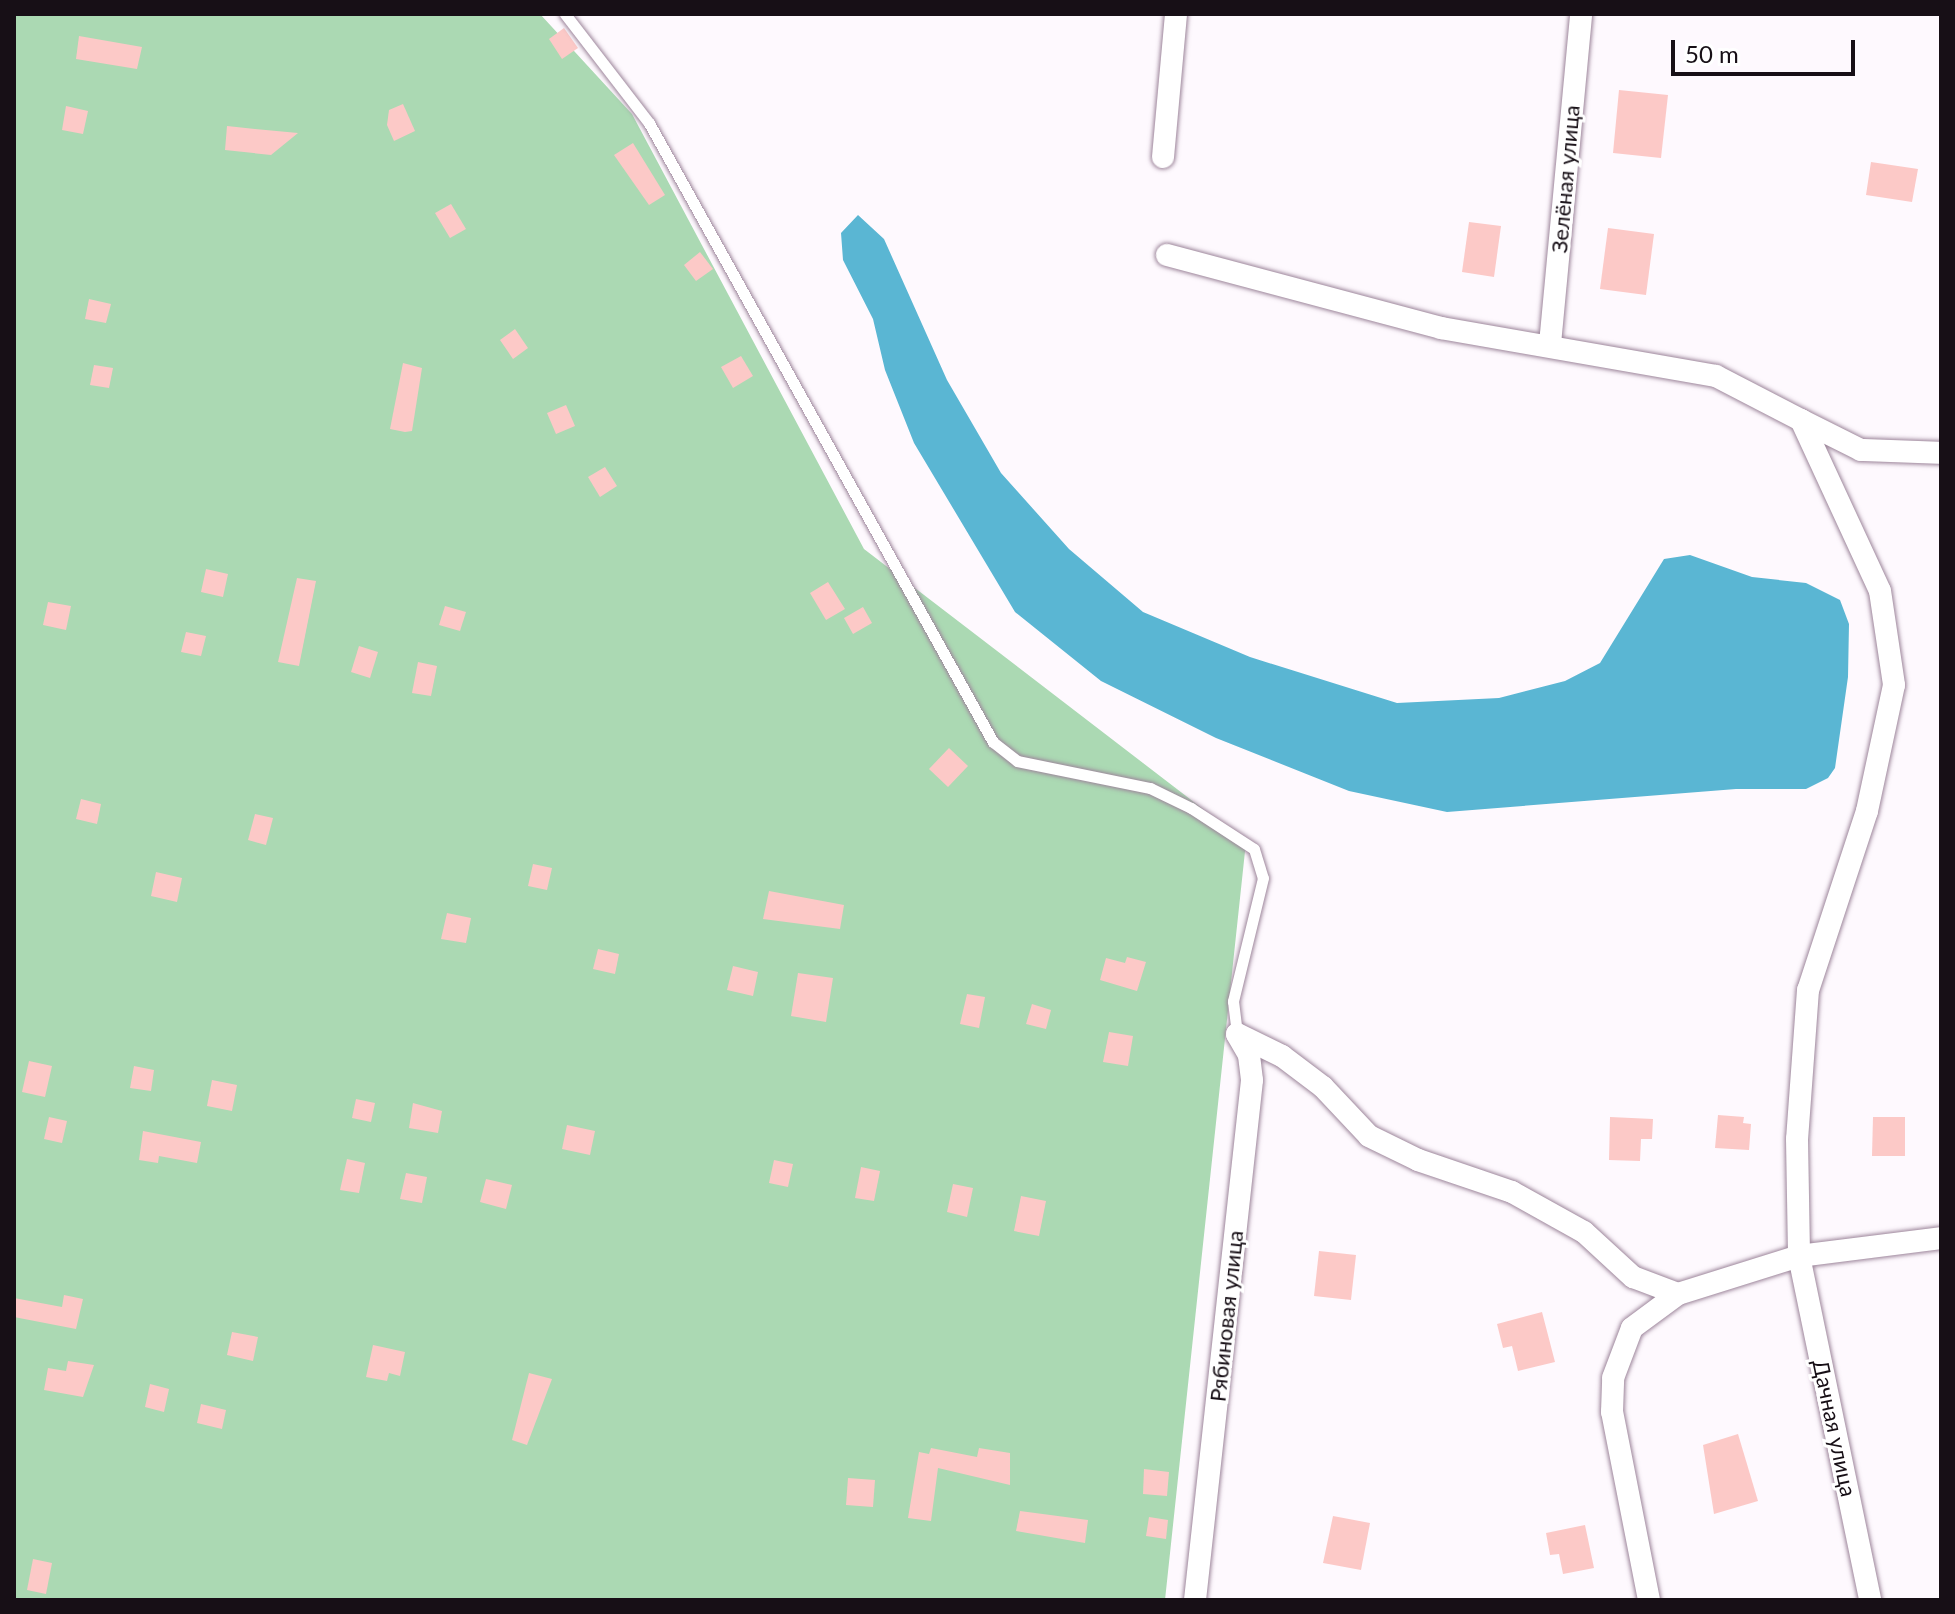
<!DOCTYPE html>
<html>
<head>
<meta charset="utf-8">
<style>
  body { margin:0 }
  #map { position:relative; width:1955px; height:1614px; overflow:hidden; background:#fef9fe; font-family:Lato,sans-serif }
  div>[style] { position:absolute }
  .green>* { inset:0; background:#abd9b3 }
  .water>* { inset:0; background:#5ab6d3 }
  .building>* { inset:0; background:#fcc9c7 }
  .roads { filter:drop-shadow(0 0 2px #9d869b) drop-shadow(0 0 2px #9d869b) }
  .lane>* { height:11px; margin:-5.5px; padding:0 5.5px; transform-origin:5.5px; border-radius:5.5px; background:#fff }
  .street>* { height:22px; margin:-11px; padding:0 11px; transform-origin:11px; border-radius:11px; background:#fff }
  span { translate:-50% -50%; white-space:nowrap; text-align:center; line-height:1.15; -webkit-text-stroke:6px #fff; paint-order:stroke }
  .street-label { font-size:22px; color:#170f16 }
  .frame { position:absolute; inset:0; border:16px solid #170f16; pointer-events:none }
  .scale { position:absolute; left:1671px; top:40px; width:184px; height:36px; box-sizing:border-box; border:4px solid #170f16; border-top:0; padding-left:10px; font-size:24px; line-height:28px; white-space:nowrap; color:#170f16; -webkit-text-stroke:6px #fff; paint-order:stroke }
</style>
</head>
<body>
<div id="map">
  <div class="green">
    <i style="clip-path:polygon(14px 14px,540px 14px,632px 114px,864px 549px,1246px 842px,1165px 1600px,14px 1600px)"></i>
  </div>
  <div class="water">
    <i style="clip-path:polygon(858px 215px,884px 239px,947px 380px,1001px 473px,1069px 549px,1143px 612px,1250px 657px,1397px 703px,1499px 698px,1565px 681px,1600px 663px,1664px 559px,1690px 555px,1752px 577px,1806px 583px,1840px 600px,1849px 624px,1848px 677px,1835px 768px,1828px 778px,1806px 789px,1736px 789px,1447px 812px,1349px 791px,1216px 738px,1101px 681px,1015px 612px,914px 443px,885px 370px,873px 319px,843px 260px,841px 233px)"></i>
  </div>
  <div class="building">
    <i style="clip-path:polygon(564px 28px,578px 48px,562px 59px,549px 39px)"></i>
    <i style="clip-path:polygon(79px 36px,142px 47px,137px 69px,76px 59px)"></i>
    <i style="clip-path:polygon(1619px 90px,1668px 95px,1661px 158px,1613px 153px)"></i>
    <i style="clip-path:polygon(403px 104px,415px 131px,394px 141px,387px 125px,389px 110px)"></i>
    <i style="clip-path:polygon(66px 106px,88px 111px,83px 134px,62px 130px)"></i>
    <i style="clip-path:polygon(227px 126px,255px 129px,298px 133px,271px 155px,225px 150px)"></i>
    <i style="clip-path:polygon(633px 143px,665px 195px,649px 205px,614px 155px)"></i>
    <i style="clip-path:polygon(1871px 162px,1918px 169px,1912px 202px,1866px 195px)"></i>
    <i style="clip-path:polygon(451px 204px,466px 229px,450px 238px,435px 213px)"></i>
    <i style="clip-path:polygon(1469px 222px,1501px 226px,1494px 277px,1462px 272px)"></i>
    <i style="clip-path:polygon(1608px 228px,1654px 234px,1646px 295px,1600px 289px)"></i>
    <i style="clip-path:polygon(700px 252px,713px 269px,696px 281px,684px 265px)"></i>
    <i style="clip-path:polygon(89px 299px,111px 304px,106px 323px,85px 319px)"></i>
    <i style="clip-path:polygon(515px 329px,528px 348px,513px 359px,500px 340px)"></i>
    <i style="clip-path:polygon(741px 356px,753px 376px,733px 388px,721px 367px)"></i>
    <i style="clip-path:polygon(403px 363px,422px 368px,412px 431px,405px 432px,390px 429px)"></i>
    <i style="clip-path:polygon(94px 365px,113px 368px,109px 388px,90px 385px)"></i>
    <i style="clip-path:polygon(566px 405px,575px 426px,556px 434px,547px 413px)"></i>
    <i style="clip-path:polygon(605px 467px,617px 486px,600px 497px,588px 477px)"></i>
    <i style="clip-path:polygon(206px 569px,228px 574px,223px 597px,201px 592px)"></i>
    <i style="clip-path:polygon(297px 578px,316px 581px,299px 666px,278px 662px)"></i>
    <i style="clip-path:polygon(828px 582px,845px 609px,826px 620px,810px 593px)"></i>
    <i style="clip-path:polygon(48px 602px,71px 606px,66px 630px,43px 625px)"></i>
    <i style="clip-path:polygon(445px 606px,466px 612px,460px 631px,439px 625px)"></i>
    <i style="clip-path:polygon(863px 607px,872px 623px,853px 634px,844px 618px)"></i>
    <i style="clip-path:polygon(186px 632px,206px 636px,201px 656px,181px 652px)"></i>
    <i style="clip-path:polygon(359px 646px,378px 652px,370px 678px,351px 672px)"></i>
    <i style="clip-path:polygon(418px 662px,437px 666px,431px 696px,412px 693px)"></i>
    <i style="clip-path:polygon(949px 748px,968px 766px,948px 787px,929px 769px)"></i>
    <i style="clip-path:polygon(81px 799px,101px 804px,97px 824px,76px 819px)"></i>
    <i style="clip-path:polygon(255px 814px,273px 818px,266px 845px,248px 840px)"></i>
    <i style="clip-path:polygon(533px 864px,552px 868px,547px 890px,528px 886px)"></i>
    <i style="clip-path:polygon(156px 872px,182px 878px,177px 902px,151px 896px)"></i>
    <i style="clip-path:polygon(769px 891px,844px 905px,840px 929px,763px 919px)"></i>
    <i style="clip-path:polygon(447px 913px,471px 918px,466px 943px,441px 939px)"></i>
    <i style="clip-path:polygon(598px 949px,619px 954px,615px 974px,593px 969px)"></i>
    <i style="clip-path:polygon(1127px 957px,1146px 962px,1137px 991px,1100px 980px,1106px 958px,1125px 963px)"></i>
    <i style="clip-path:polygon(733px 966px,758px 972px,753px 996px,727px 990px)"></i>
    <i style="clip-path:polygon(798px 973px,833px 978px,826px 1022px,791px 1016px)"></i>
    <i style="clip-path:polygon(967px 994px,985px 997px,979px 1028px,960px 1024px)"></i>
    <i style="clip-path:polygon(1032px 1004px,1051px 1010px,1046px 1029px,1026px 1024px)"></i>
    <i style="clip-path:polygon(1109px 1032px,1133px 1036px,1128px 1066px,1103px 1062px)"></i>
    <i style="clip-path:polygon(29px 1061px,52px 1066px,45px 1097px,22px 1092px)"></i>
    <i style="clip-path:polygon(134px 1066px,154px 1070px,151px 1091px,130px 1088px)"></i>
    <i style="clip-path:polygon(212px 1080px,237px 1085px,232px 1111px,207px 1106px)"></i>
    <i style="clip-path:polygon(356px 1099px,375px 1103px,371px 1122px,352px 1118px)"></i>
    <i style="clip-path:polygon(413px 1103px,442px 1111px,438px 1133px,409px 1128px)"></i>
    <i style="clip-path:polygon(1718px 1115px,1744px 1117px,1743px 1123px,1751px 1124px,1749px 1150px,1715px 1148px)"></i>
    <i style="clip-path:polygon(49px 1117px,67px 1121px,62px 1143px,44px 1139px)"></i>
    <i style="clip-path:polygon(1610px 1117px,1653px 1119px,1652px 1139px,1641px 1139px,1640px 1161px,1609px 1160px)"></i>
    <i style="clip-path:polygon(1873px 1117px,1905px 1117px,1905px 1156px,1872px 1156px)"></i>
    <i style="clip-path:polygon(567px 1125px,595px 1131px,590px 1155px,562px 1149px)"></i>
    <i style="clip-path:polygon(143px 1131px,201px 1142px,197px 1163px,159px 1156px,158px 1163px,139px 1160px)"></i>
    <i style="clip-path:polygon(347px 1159px,365px 1163px,359px 1193px,340px 1190px)"></i>
    <i style="clip-path:polygon(774px 1160px,793px 1164px,788px 1187px,769px 1183px)"></i>
    <i style="clip-path:polygon(861px 1167px,880px 1171px,874px 1201px,855px 1198px)"></i>
    <i style="clip-path:polygon(406px 1173px,427px 1177px,422px 1203px,400px 1199px)"></i>
    <i style="clip-path:polygon(486px 1179px,512px 1185px,506px 1209px,480px 1202px)"></i>
    <i style="clip-path:polygon(953px 1184px,973px 1188px,967px 1217px,947px 1212px)"></i>
    <i style="clip-path:polygon(1021px 1196px,1046px 1201px,1039px 1236px,1014px 1231px)"></i>
    <i style="clip-path:polygon(1319px 1251px,1356px 1255px,1351px 1300px,1314px 1296px)"></i>
    <i style="clip-path:polygon(64px 1295px,83px 1299px,76px 1329px,14px 1317px,14px 1298px,62px 1307px)"></i>
    <i style="clip-path:polygon(1542px 1312px,1555px 1362px,1518px 1371px,1512px 1346px,1503px 1348px,1497px 1324px)"></i>
    <i style="clip-path:polygon(232px 1332px,258px 1337px,253px 1361px,227px 1355px)"></i>
    <i style="clip-path:polygon(373px 1345px,405px 1352px,400px 1376px,389px 1373px,387px 1381px,366px 1377px)"></i>
    <i style="clip-path:polygon(68px 1361px,94px 1365px,83px 1397px,44px 1390px,48px 1368px,66px 1371px)"></i>
    <i style="clip-path:polygon(529px 1373px,552px 1379px,527px 1445px,512px 1440px)"></i>
    <i style="clip-path:polygon(150px 1384px,169px 1389px,164px 1412px,145px 1407px)"></i>
    <i style="clip-path:polygon(201px 1404px,226px 1410px,222px 1429px,197px 1423px)"></i>
    <i style="clip-path:polygon(1738px 1434px,1758px 1501px,1714px 1514px,1703px 1445px)"></i>
    <i style="clip-path:polygon(931px 1448px,977px 1457px,979px 1448px,1010px 1453px,1010px 1485px,938px 1468px,931px 1521px,908px 1518px,919px 1452px,929px 1454px)"></i>
    <i style="clip-path:polygon(1144px 1469px,1169px 1472px,1167px 1496px,1143px 1494px)"></i>
    <i style="clip-path:polygon(848px 1478px,875px 1480px,873px 1507px,846px 1505px)"></i>
    <i style="clip-path:polygon(1020px 1511px,1088px 1520px,1085px 1543px,1016px 1531px)"></i>
    <i style="clip-path:polygon(1333px 1516px,1370px 1523px,1361px 1570px,1323px 1563px)"></i>
    <i style="clip-path:polygon(1149px 1517px,1168px 1520px,1166px 1539px,1146px 1536px)"></i>
    <i style="clip-path:polygon(1585px 1525px,1594px 1568px,1563px 1574px,1559px 1554px,1550px 1555px,1546px 1533px)"></i>
    <i style="clip-path:polygon(33px 1559px,52px 1563px,46px 1594px,27px 1590px)"></i>
  </div>
  <div class="roads">
    <div class="lane">
      <i style="left:565px;top:14px;width:138px;rotate:52.4deg"></i>
      <i style="left:649px;top:123px;width:708px;rotate:60.94deg"></i>
      <i style="left:993px;top:742px;width:31px;rotate:38deg"></i>
      <i style="left:1017px;top:761px;width:136px;rotate:11.5deg"></i>
      <i style="left:1150px;top:788px;width:46px;rotate:26deg"></i>
      <i style="left:1191px;top:808px;width:75px;rotate:33.1deg"></i>
      <i style="left:1254px;top:849px;width:30px;rotate:73deg"></i>
      <i style="left:1263px;top:878px;width:127px;rotate:103.7deg"></i>
      <i style="left:1233px;top:1001px;width:33px;rotate:83deg"></i>
    </div>
    <div class="street">
      <i style="left:1163px;top:157px;width:144px;rotate:-84.8deg"></i>
      <i style="left:1167px;top:255px;width:284px;rotate:14.9deg"></i>
      <i style="left:1441px;top:328px;width:279px;rotate:9.9deg"></i>
      <i style="left:1716px;top:376px;width:96px;rotate:27.4deg"></i>
      <i style="left:1801px;top:420px;width:188px;rotate:65.2deg"></i>
      <i style="left:1880px;top:591px;width:95px;rotate:81.5deg"></i>
      <i style="left:1894px;top:685px;width:129px;rotate:102.1deg"></i>
      <i style="left:1867px;top:811px;width:188px;rotate:108.2deg"></i>
      <i style="left:1808px;top:990px;width:149px;rotate:94.2deg"></i>
      <i style="left:1797px;top:1139px;width:117px;rotate:89deg"></i>
      <i style="left:1799px;top:1256px;width:351px;rotate:78.3deg"></i>
      <i style="left:1550px;top:344px;width:331px;rotate:-84.6deg"></i>
      <i style="left:1801px;top:420px;width:67px;rotate:26.6deg"></i>
      <i style="left:1861px;top:450px;width:80px;rotate:2.1deg"></i>
      <i style="left:1237px;top:1034px;width:50px;rotate:26.1deg"></i>
      <i style="left:1282px;top:1056px;width:51px;rotate:37.1deg"></i>
      <i style="left:1323px;top:1087px;width:67px;rotate:46.8deg"></i>
      <i style="left:1369px;top:1136px;width:55px;rotate:26.1deg"></i>
      <i style="left:1418px;top:1160px;width:99px;rotate:18.8deg"></i>
      <i style="left:1512px;top:1192px;width:82px;rotate:29.1deg"></i>
      <i style="left:1584px;top:1232px;width:67px;rotate:42.6deg"></i>
      <i style="left:1633px;top:1277px;width:48px;rotate:20.7deg"></i>
      <i style="left:1678px;top:1294px;width:127px;rotate:-17.4deg"></i>
      <i style="left:1799px;top:1256px;width:143px;rotate:-7.2deg"></i>
      <i style="left:1195px;top:1600px;width:523px;rotate:-83.74deg"></i>
      <i style="left:1252px;top:1080px;width:25px;rotate:-97deg"></i>
      <i style="left:1249px;top:1055px;width:24px;rotate:-120deg"></i>
      <i style="left:1649px;top:1600px;width:192px;rotate:-101.1deg"></i>
      <i style="left:1612px;top:1412px;width:34px;rotate:-88deg"></i>
      <i style="left:1613px;top:1378px;width:53px;rotate:-69.2deg"></i>
      <i style="left:1632px;top:1328px;width:57px;rotate:-36.5deg"></i>
    </div>
  </div>
  <div class="street-label">
    <span style="left:1565px;top:179px;rotate:-85deg">Зелёная улица</span>
    <span style="left:1226px;top:1316px;rotate:-84deg">Рябиновая улица</span>
    <span style="left:1835px;top:1428px;rotate:78deg">Дачная улица</span>
  </div>
  <div class="frame"></div>
  <div class="scale">50 m</div>
</div>
</body>
</html>
